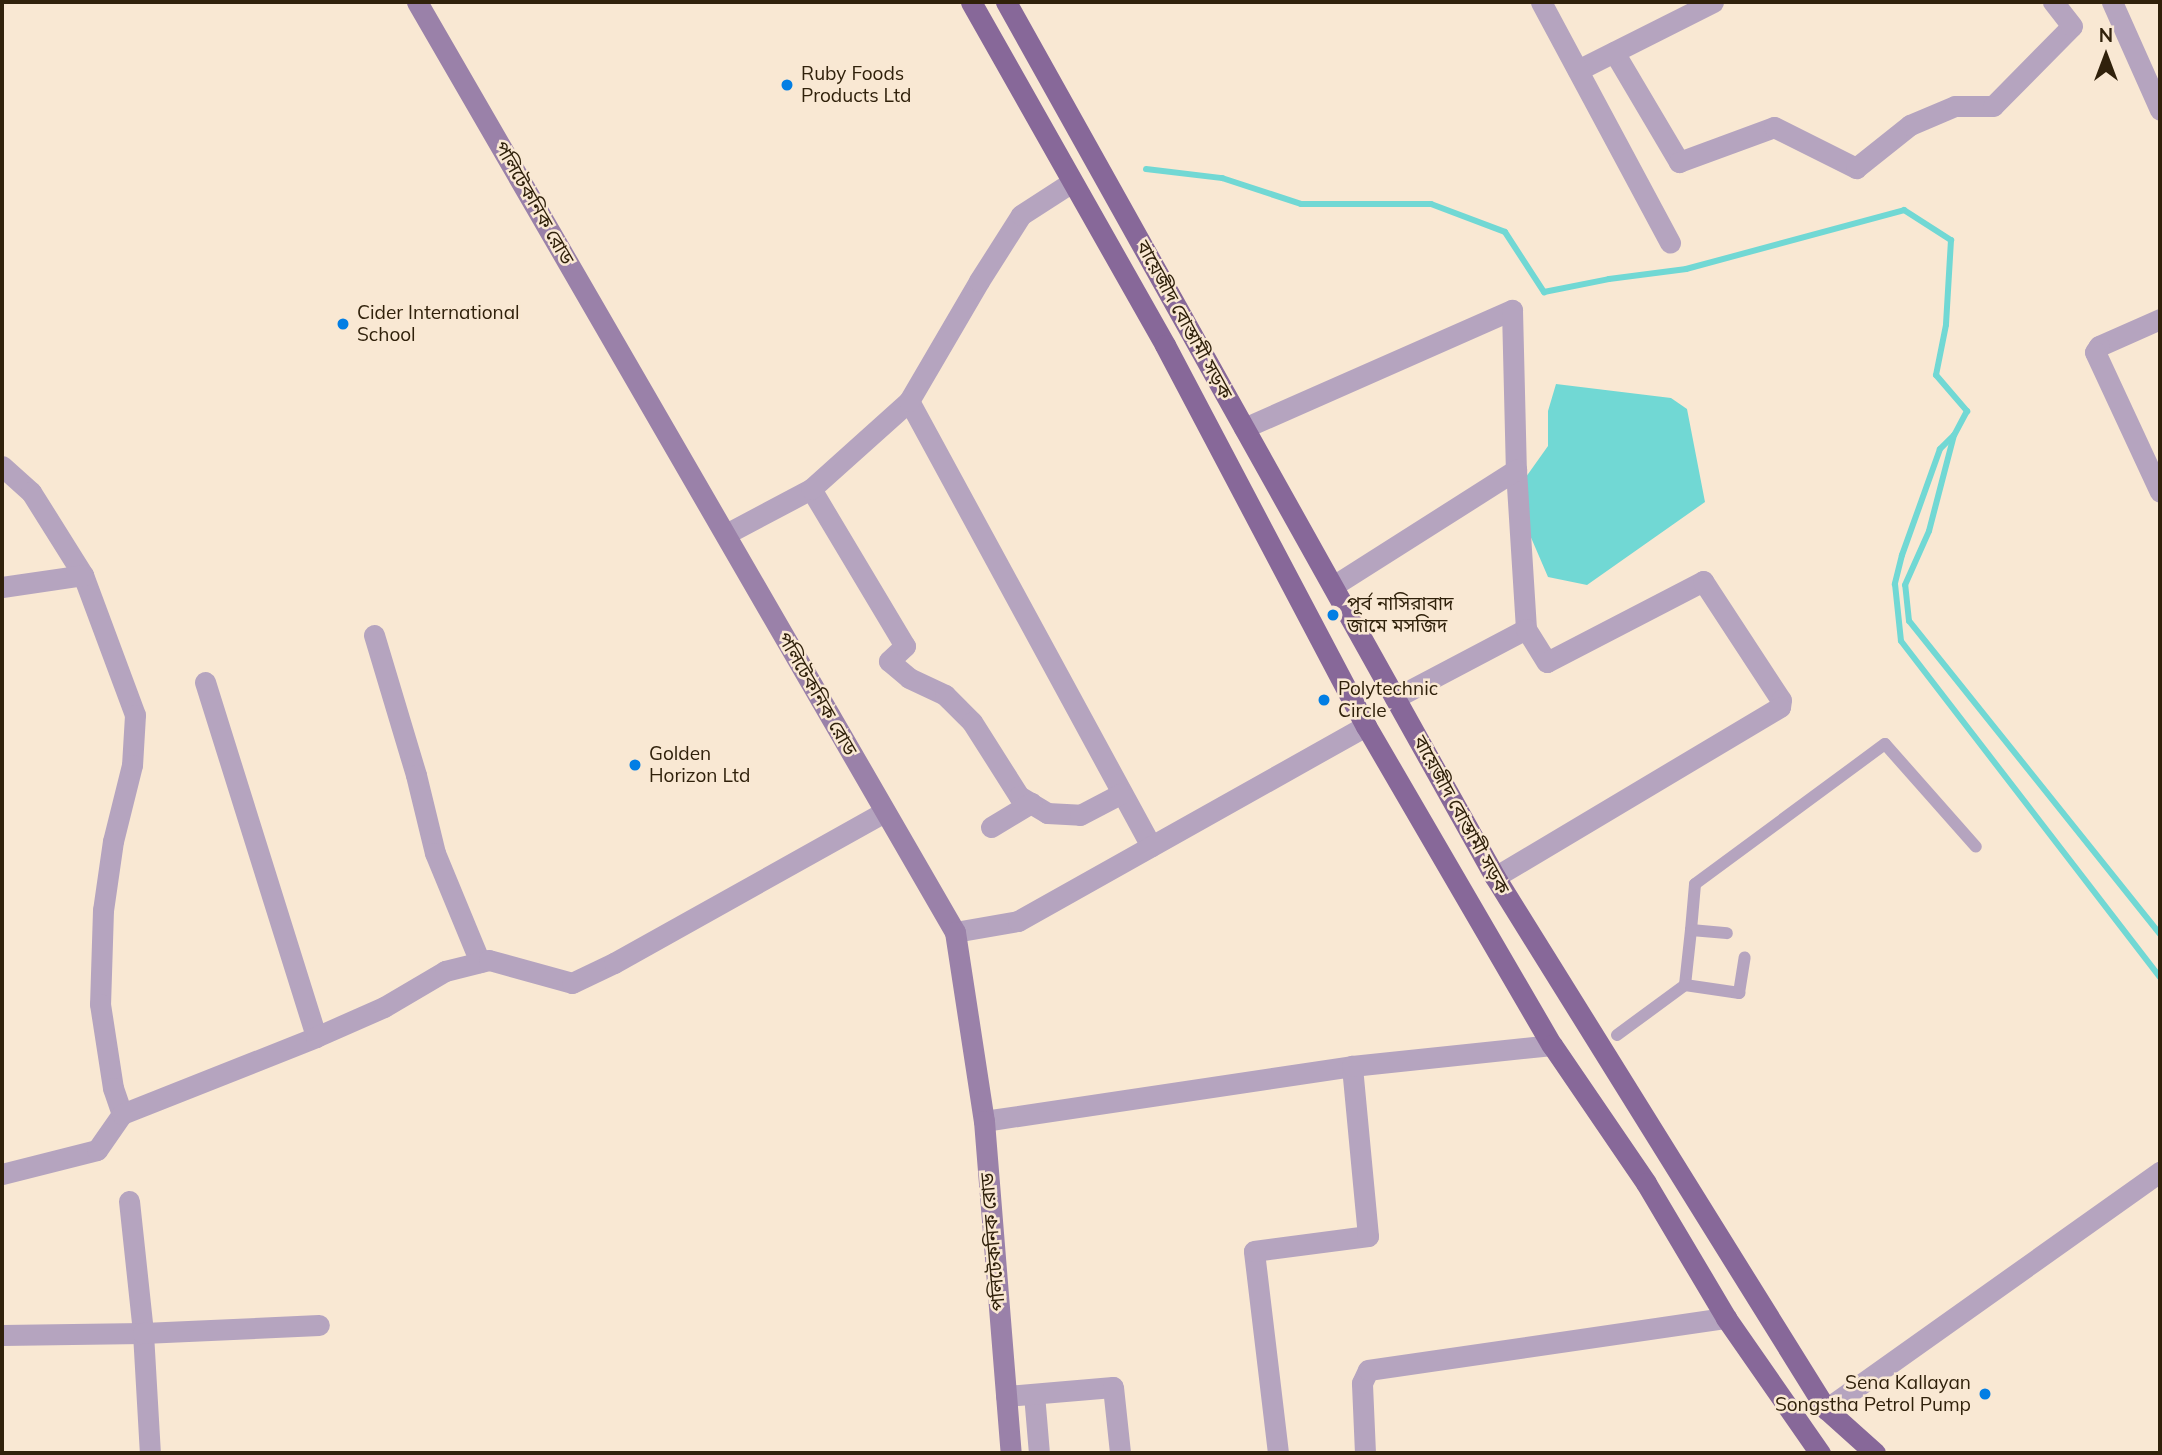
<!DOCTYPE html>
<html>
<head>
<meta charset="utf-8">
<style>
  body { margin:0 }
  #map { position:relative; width:2162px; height:1455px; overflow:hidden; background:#f9e8d3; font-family:Mulish,"Noto Sans Bengali",sans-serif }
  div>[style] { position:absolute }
  .water>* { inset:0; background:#71d8d4 }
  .stream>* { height:6px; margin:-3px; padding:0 3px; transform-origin:3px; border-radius:3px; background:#71d8d4 }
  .service>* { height:12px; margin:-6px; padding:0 6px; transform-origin:6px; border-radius:6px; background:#b5a4bf }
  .minor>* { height:21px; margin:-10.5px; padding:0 10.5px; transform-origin:10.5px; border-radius:10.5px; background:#b5a4bf }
  .tertiary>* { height:21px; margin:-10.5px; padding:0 10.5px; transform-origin:10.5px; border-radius:10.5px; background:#b5a4bf }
  .secondary>* { height:21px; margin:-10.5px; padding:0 10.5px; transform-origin:10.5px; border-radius:10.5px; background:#9a81a9 }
  .primary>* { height:21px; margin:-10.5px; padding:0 10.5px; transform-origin:10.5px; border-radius:10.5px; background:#876899 }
  .dots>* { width:19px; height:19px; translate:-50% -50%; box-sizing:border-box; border:4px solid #f9e8d3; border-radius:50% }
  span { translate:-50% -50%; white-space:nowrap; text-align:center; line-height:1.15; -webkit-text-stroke:5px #f9e8d3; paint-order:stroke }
  .poi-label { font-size:19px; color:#30210b }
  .left { translate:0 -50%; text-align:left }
  .right { translate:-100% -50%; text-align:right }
  .street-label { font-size:19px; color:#30210b }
  .frame { position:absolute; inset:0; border:4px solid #30210b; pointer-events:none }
  .north { position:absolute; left:2071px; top:21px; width:70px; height:70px; -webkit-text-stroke:5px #f9e8d3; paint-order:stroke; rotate:0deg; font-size:19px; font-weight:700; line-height:28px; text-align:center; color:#30210b }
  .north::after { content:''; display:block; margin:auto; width:24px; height:32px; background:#30210b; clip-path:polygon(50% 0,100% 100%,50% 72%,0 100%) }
</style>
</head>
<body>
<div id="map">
  <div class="water">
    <i style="clip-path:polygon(1556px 384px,1671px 398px,1687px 409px,1705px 502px,1587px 585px,1548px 577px,1523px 519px,1521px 484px,1548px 446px,1548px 411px)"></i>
  </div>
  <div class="stream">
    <i style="left:1146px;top:169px;width:77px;rotate:6.8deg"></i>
    <i style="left:1222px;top:178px;width:83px;rotate:18.2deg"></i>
    <i style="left:1301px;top:204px;width:130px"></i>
    <i style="left:1431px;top:204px;width:79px;rotate:20.7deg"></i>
    <i style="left:1505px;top:232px;width:72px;rotate:57deg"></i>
    <i style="left:1544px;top:292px;width:66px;rotate:-11.3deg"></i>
    <i style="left:1609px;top:279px;width:78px;rotate:-7.4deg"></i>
    <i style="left:1686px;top:269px;width:226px;rotate:-15.1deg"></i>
    <i style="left:1904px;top:210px;width:56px;rotate:32.6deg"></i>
    <i style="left:1951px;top:240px;width:85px;rotate:93.4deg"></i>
    <i style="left:1946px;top:325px;width:51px;rotate:101.3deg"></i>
    <i style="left:1936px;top:375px;width:48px;rotate:49.3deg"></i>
    <i style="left:1967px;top:411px;width:27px;rotate:118deg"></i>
    <i style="left:2160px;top:934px;width:401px;rotate:-128.7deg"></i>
    <i style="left:1909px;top:621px;width:36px;rotate:-96deg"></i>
    <i style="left:1905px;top:585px;width:59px;rotate:-66deg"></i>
    <i style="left:1929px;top:531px;width:99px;rotate:-75.4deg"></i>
    <i style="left:1954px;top:435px;width:20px;rotate:135deg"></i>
    <i style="left:1940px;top:449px;width:113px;rotate:109.7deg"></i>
    <i style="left:1902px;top:555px;width:30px;rotate:104deg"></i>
    <i style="left:1895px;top:584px;width:57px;rotate:84deg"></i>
    <i style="left:1901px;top:641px;width:424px;rotate:52.4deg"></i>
  </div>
  <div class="service">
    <i style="left:1691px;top:930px;width:46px;rotate:-85deg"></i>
    <i style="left:1695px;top:884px;width:236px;rotate:-36.4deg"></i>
    <i style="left:1885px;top:744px;width:137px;rotate:48.5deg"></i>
    <i style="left:1685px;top:985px;width:55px;rotate:-83.8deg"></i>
    <i style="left:1691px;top:930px;width:36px;rotate:5deg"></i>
    <i style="left:1617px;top:1035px;width:84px;rotate:-36.3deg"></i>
    <i style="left:1685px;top:985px;width:55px;rotate:8.4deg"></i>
    <i style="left:1739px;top:993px;width:36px;rotate:-81deg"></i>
  </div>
  <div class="minor">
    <i style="left:1614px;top:52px;width:128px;rotate:59.4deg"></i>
    <i style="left:1679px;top:162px;width:101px;rotate:-20.2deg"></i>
    <i style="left:1774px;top:127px;width:92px;rotate:26.6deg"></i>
    <i style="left:1856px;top:168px;width:69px;rotate:-38.5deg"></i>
    <i style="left:1910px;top:125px;width:49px;rotate:-22.9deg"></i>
    <i style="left:1955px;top:106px;width:38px"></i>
    <i style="left:1993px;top:106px;width:112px;rotate:-45.4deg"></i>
    <i style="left:2072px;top:26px;width:31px;rotate:-128deg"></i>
    <i style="left:1578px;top:70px;width:151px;rotate:-26.7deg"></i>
    <i style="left:2160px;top:319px;width:67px;rotate:156.1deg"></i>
    <i style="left:2099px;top:346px;width:7px;rotate:124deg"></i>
    <i style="left:2095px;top:352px;width:154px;rotate:65.1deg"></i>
    <i style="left:909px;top:401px;width:507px;rotate:61.46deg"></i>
    <i style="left:1244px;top:428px;width:293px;rotate:-23.8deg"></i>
    <i style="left:1512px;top:310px;width:160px;rotate:88.6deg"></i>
    <i style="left:1516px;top:470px;width:159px;rotate:86.4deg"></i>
    <i style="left:2px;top:466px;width:39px;rotate:42deg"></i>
    <i style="left:31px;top:492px;width:98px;rotate:57.9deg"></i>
    <i style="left:83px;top:575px;width:149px;rotate:69.6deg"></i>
    <i style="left:135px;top:715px;width:50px;rotate:93.4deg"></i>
    <i style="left:132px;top:765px;width:78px;rotate:104deg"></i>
    <i style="left:113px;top:841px;width:70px;rotate:98.2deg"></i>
    <i style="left:103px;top:910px;width:94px;rotate:91.8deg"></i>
    <i style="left:100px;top:1004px;width:85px;rotate:81.2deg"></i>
    <i style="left:113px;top:1088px;width:28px;rotate:71deg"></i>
    <i style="left:811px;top:489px;width:183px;rotate:59.1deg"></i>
    <i style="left:905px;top:646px;width:22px;rotate:137deg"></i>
    <i style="left:889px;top:661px;width:26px;rotate:40deg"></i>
    <i style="left:909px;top:678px;width:40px;rotate:25deg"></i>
    <i style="left:945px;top:695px;width:38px;rotate:45deg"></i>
    <i style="left:972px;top:722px;width:88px;rotate:57.6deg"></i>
    <i style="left:1019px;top:796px;width:33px;rotate:31deg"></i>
    <i style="left:1047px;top:813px;width:33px;rotate:3deg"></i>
    <i style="left:1080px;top:815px;width:47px;rotate:-27.6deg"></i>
    <i style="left:726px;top:534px;width:96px;rotate:-27.9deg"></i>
    <i style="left:811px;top:489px;width:132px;rotate:-41.9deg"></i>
    <i style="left:909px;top:401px;width:139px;rotate:-59.7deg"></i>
    <i style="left:979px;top:281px;width:78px;rotate:-57.5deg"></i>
    <i style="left:1021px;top:215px;width:61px;rotate:-32.9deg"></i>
    <i style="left:1333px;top:586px;width:217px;rotate:-32.4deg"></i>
    <i style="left:2px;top:587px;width:82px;rotate:-8.4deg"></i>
    <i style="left:374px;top:635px;width:146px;rotate:73.3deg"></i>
    <i style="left:416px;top:775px;width:80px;rotate:76.3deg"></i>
    <i style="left:435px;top:853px;width:118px;rotate:67.6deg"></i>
    <i style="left:205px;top:682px;width:372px;rotate:72.6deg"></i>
    <i style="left:1395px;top:698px;width:148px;rotate:-27.8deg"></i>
    <i style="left:1526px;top:629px;width:39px;rotate:58deg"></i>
    <i style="left:1547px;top:662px;width:176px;rotate:-27.4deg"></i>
    <i style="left:1703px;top:581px;width:142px;rotate:56.8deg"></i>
    <i style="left:1781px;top:700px;width:7px;rotate:98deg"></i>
    <i style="left:1780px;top:707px;width:332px;rotate:149.2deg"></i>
    <i style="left:991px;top:827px;width:47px;rotate:-31deg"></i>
    <i style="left:984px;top:1121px;width:372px;rotate:-8.5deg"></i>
    <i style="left:2px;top:1174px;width:98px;rotate:-14.2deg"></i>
    <i style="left:97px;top:1150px;width:44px;rotate:-55.2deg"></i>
    <i style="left:122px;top:1114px;width:209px;rotate:-21.6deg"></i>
    <i style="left:316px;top:1037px;width:74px;rotate:-23.8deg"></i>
    <i style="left:384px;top:1007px;width:71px;rotate:-30.5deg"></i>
    <i style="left:445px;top:971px;width:45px;rotate:-14deg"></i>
    <i style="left:489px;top:960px;width:86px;rotate:15.5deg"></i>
    <i style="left:572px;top:983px;width:47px;rotate:-25.5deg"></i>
    <i style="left:614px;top:963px;width:309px;rotate:-29.2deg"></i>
    <i style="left:129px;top:1201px;width:133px;rotate:83.9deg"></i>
    <i style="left:143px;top:1333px;width:120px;rotate:86.7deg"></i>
    <i style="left:2px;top:1335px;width:141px;rotate:-0.8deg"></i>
    <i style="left:143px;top:1333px;width:176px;rotate:-2.6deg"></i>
    <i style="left:1034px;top:1394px;width:59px;rotate:85.2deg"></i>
    <i style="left:1006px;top:1396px;width:107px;rotate:-4.8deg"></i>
    <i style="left:1113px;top:1387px;width:66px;rotate:83.9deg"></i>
    <i style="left:1826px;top:1409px;width:410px;rotate:-35.4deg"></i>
    <i style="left:1278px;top:1453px;width:203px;rotate:-96.8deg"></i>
    <i style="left:1254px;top:1251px;width:115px;rotate:-7.5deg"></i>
    <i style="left:1368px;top:1236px;width:171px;rotate:-95.4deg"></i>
    <i style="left:1352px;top:1066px;width:201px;rotate:-6deg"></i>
    <i style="left:1365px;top:1453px;width:70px;rotate:-92.5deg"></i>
    <i style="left:1362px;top:1383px;width:14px;rotate:-65deg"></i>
    <i style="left:1368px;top:1370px;width:362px;rotate:-8.3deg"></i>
  </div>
  <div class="tertiary">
    <i style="left:1541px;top:2px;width:273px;rotate:61.8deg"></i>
    <i style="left:2112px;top:2px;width:118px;rotate:66deg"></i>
    <i style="left:955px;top:932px;width:64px;rotate:-9.9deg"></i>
    <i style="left:1018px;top:921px;width:399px;rotate:-29.3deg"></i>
  </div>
  <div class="secondary">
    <i style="left:417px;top:2px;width:1074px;rotate:59.95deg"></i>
    <i style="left:955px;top:932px;width:191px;rotate:81.3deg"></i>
    <i style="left:984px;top:1121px;width:333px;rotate:85.4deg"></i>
  </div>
  <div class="primary">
    <i style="left:971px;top:2px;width:394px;rotate:60.5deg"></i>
    <i style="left:1165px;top:345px;width:431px;rotate:62.2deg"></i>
    <i style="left:1366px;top:726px;width:369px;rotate:59.8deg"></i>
    <i style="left:1552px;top:1045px;width:167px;rotate:55.7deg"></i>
    <i style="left:1646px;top:1183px;width:157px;rotate:59.3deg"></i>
    <i style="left:1726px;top:1318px;width:165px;rotate:55.2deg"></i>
    <i style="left:1006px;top:2px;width:1002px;rotate:60.8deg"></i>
    <i style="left:1495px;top:877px;width:627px;rotate:58.11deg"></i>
    <i style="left:1826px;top:1409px;width:66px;rotate:41.9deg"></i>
  </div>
  <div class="dots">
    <i style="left:787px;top:85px;background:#027ee4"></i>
    <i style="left:343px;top:324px;background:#027ee4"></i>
    <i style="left:1333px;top:615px;background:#027ee4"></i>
    <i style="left:1324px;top:700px;background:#027ee4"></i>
    <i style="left:635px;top:765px;background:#027ee4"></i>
    <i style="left:1985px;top:1394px;background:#027ee4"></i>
  </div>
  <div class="poi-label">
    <span class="left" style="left:801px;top:85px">Ruby Foods<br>Products Ltd</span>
    <span class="left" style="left:357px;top:324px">Cider International<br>School</span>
    <span class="left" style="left:1347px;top:615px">পূর্ব নাসিরাবাদ<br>জামে মসজিদ</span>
    <span class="left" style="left:1338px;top:700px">Polytechnic<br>Circle</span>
    <span class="left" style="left:649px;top:765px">Golden<br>Horizon Ltd</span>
    <span class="right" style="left:1971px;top:1394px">Sena Kallayan<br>Songstha Petrol Pump</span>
  </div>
  <div class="street-label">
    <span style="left:534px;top:203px;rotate:60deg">পলিটেকনিক রোড</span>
    <span style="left:1184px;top:320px;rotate:61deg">বায়েজীদ বোস্তামী সড়ক</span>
    <span style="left:817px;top:694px;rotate:60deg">পলিটেকনিক রোড</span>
    <span style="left:1461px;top:815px;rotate:61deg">বায়েজীদ বোস্তামী সড়ক</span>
    <span style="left:993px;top:1242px;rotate:-95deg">পলিটেকনিক রোড</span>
  </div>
  <div class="frame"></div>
  <div class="north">N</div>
</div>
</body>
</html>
